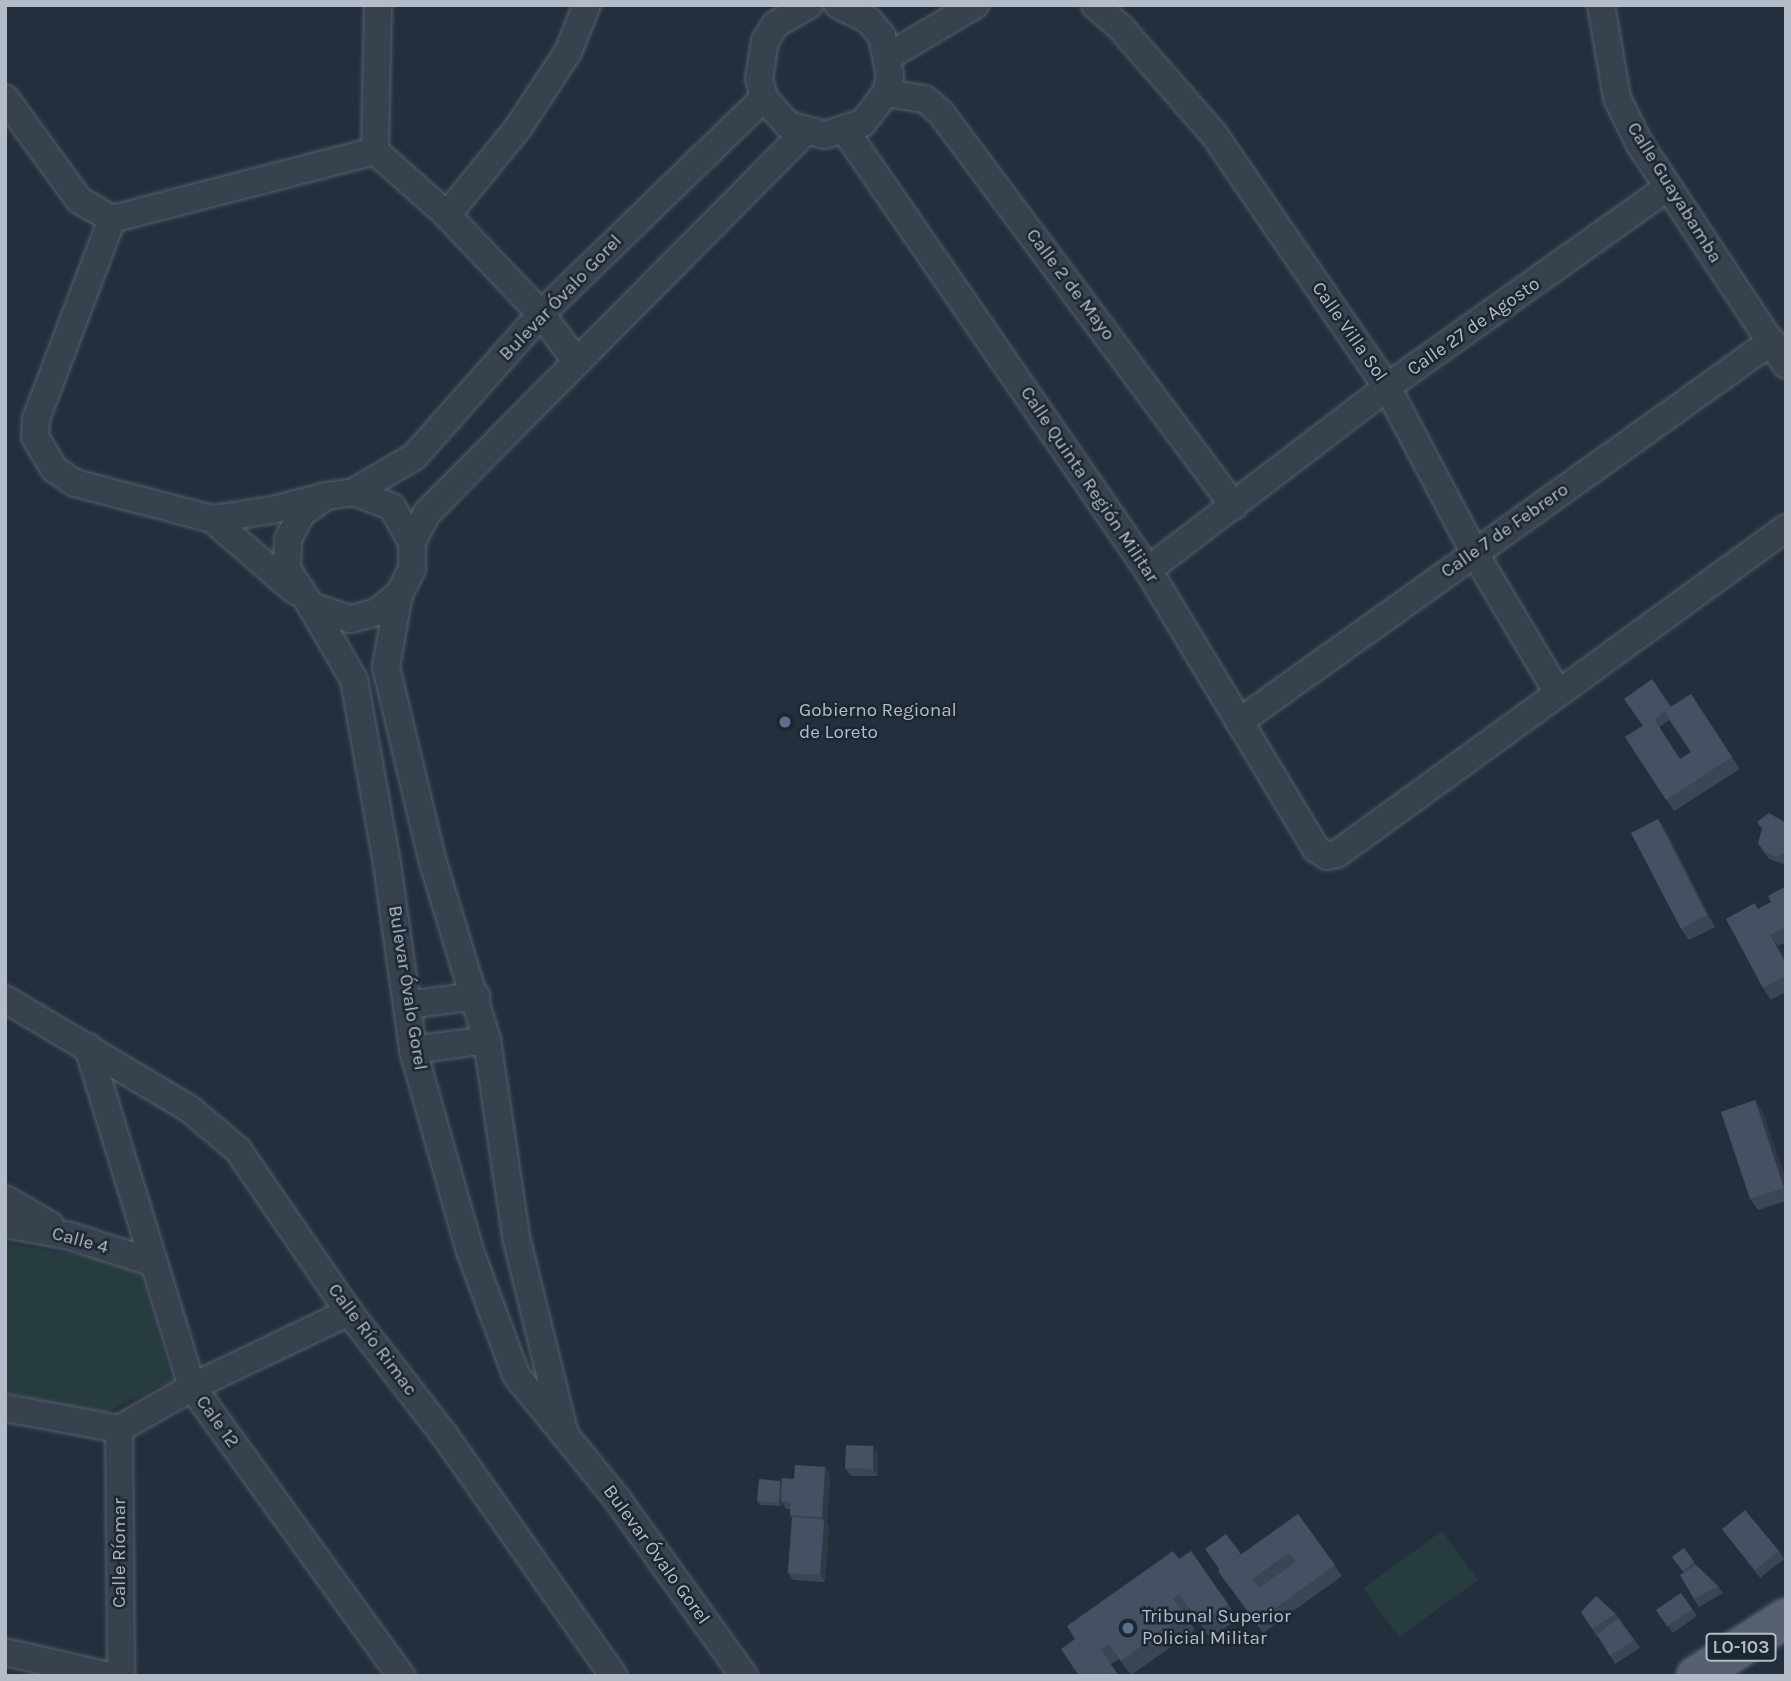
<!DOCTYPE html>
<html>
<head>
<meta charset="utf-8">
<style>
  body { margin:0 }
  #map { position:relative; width:1791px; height:1681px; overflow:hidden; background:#242f3e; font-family:Karla,sans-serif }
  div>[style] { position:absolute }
  .green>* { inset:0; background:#263c3f }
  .roads { filter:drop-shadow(0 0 2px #565f6c) drop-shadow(0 0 2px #565f6c) }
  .minor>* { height:26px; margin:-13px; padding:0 13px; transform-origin:13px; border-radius:13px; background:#38414e }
  .primary>* { height:38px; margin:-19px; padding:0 19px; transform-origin:19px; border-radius:19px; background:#56606e }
  .wall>* { inset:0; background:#3b4654 }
  .shaded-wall>* { inset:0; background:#303945 }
  .building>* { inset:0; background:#455162 }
  .dots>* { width:19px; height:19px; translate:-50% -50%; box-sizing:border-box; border:4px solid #1d2633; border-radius:50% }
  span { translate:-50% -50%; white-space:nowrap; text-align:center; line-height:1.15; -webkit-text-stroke:5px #1d2633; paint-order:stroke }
  .shield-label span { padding:2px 5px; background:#1d2633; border:2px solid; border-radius:5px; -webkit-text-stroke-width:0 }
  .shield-label { font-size:18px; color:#b4bcc9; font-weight:700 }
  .street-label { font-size:19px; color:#b4bcc9 }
  .poi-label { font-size:19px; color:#b4bcc9 }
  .left { translate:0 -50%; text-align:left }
  .frame { position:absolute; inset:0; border:7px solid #b4bcc9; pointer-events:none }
</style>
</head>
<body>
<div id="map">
  <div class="green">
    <i style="clip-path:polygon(5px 1243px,138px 1265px,172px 1381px,104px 1413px,5px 1393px)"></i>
    <i style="clip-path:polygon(1442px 1531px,1478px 1580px,1399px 1637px,1363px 1588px)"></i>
  </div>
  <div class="roads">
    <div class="minor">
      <i style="left:378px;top:5px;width:146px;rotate:91.2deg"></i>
      <i style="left:375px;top:151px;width:96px;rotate:41.6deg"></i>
      <i style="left:447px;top:215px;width:137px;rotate:46.5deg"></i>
      <i style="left:541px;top:314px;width:60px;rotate:53.1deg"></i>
      <i style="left:809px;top:5px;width:39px;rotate:150deg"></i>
      <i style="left:775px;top:25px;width:19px;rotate:122deg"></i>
      <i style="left:765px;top:41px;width:38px;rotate:99deg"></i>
      <i style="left:759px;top:79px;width:20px;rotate:75deg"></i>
      <i style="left:764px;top:98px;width:36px;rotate:48deg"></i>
      <i style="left:788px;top:125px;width:38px;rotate:15deg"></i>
      <i style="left:825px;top:135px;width:40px;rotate:-18deg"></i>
      <i style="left:863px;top:123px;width:38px;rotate:-53deg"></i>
      <i style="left:886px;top:93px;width:18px;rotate:-77deg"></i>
      <i style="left:890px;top:75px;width:40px;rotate:-102deg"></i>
      <i style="left:882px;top:36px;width:21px;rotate:-131deg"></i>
      <i style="left:868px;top:20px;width:34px;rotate:-153deg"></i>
      <i style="left:1095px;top:5px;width:35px;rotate:41deg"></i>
      <i style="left:1121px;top:28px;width:140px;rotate:48.8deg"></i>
      <i style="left:1213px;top:133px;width:308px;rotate:55.6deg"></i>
      <i style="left:1387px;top:387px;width:187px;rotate:62.2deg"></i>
      <i style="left:1474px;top:552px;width:162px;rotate:59.2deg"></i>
      <i style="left:1601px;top:5px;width:94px;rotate:80.2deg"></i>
      <i style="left:1617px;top:98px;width:50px;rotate:63.9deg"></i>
      <i style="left:1639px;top:143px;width:266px;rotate:56.5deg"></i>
      <i style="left:889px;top:56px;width:100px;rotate:-30.7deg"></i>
      <i style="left:886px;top:93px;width:39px;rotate:9deg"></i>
      <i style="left:925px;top:99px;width:21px;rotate:41deg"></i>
      <i style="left:941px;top:113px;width:490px;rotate:53.3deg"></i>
      <i style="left:5px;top:98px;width:126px;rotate:54deg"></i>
      <i style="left:79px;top:200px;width:38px;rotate:30deg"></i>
      <i style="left:112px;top:219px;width:272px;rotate:-14.5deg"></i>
      <i style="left:846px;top:132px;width:532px;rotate:55.41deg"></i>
      <i style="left:1148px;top:570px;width:326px;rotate:58.9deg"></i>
      <i style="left:1316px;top:849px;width:13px;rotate:32deg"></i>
      <i style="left:1327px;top:856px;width:10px;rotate:-11deg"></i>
      <i style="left:1337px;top:854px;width:555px;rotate:-35.98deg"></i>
      <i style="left:447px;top:215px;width:112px;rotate:-50.8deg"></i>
      <i style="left:518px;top:128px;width:91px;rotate:-56.7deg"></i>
      <i style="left:568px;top:52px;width:51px;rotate:-68deg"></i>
      <i style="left:112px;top:219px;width:214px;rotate:110.8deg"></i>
      <i style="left:36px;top:419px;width:18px;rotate:93deg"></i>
      <i style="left:35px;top:437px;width:37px;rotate:59deg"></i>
      <i style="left:54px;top:469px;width:25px;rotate:34deg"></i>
      <i style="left:75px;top:483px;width:142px;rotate:14.7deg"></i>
      <i style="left:212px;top:519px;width:61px;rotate:-8.5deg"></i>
      <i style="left:272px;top:510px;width:56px;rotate:-14.5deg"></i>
      <i style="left:326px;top:496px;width:28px;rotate:-8deg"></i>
      <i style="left:354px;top:492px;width:41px;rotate:21.5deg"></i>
      <i style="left:392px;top:507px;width:40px;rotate:60.3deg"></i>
      <i style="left:412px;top:542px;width:27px;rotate:90deg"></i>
      <i style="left:412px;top:569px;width:28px;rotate:117deg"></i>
      <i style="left:399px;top:594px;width:28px;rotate:141deg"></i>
      <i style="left:377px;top:612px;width:28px;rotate:165deg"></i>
      <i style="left:350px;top:619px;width:41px;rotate:-161.6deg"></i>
      <i style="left:311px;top:606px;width:44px;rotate:-123deg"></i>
      <i style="left:287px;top:569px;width:30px;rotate:-88deg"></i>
      <i style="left:288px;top:539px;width:30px;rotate:-62deg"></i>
      <i style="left:302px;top:513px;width:29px;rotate:-35deg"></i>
      <i style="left:354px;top:492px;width:71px;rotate:-30.5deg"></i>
      <i style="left:415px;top:456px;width:190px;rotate:-48.4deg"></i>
      <i style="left:541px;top:314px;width:310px;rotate:-44.1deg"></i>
      <i style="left:212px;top:519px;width:110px;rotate:40.9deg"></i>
      <i style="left:412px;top:542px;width:33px;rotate:-63deg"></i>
      <i style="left:427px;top:513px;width:535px;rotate:-45.23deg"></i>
      <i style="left:1148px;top:570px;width:301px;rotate:-37.4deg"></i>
      <i style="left:1387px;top:387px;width:344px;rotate:-35.4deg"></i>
      <i style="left:399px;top:594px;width:74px;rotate:100.1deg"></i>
      <i style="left:386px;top:667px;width:197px;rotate:76.5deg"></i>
      <i style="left:432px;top:859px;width:189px;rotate:73.1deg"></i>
      <i style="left:487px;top:1040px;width:199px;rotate:81.6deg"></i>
      <i style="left:516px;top:1237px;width:200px;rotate:76.1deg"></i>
      <i style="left:311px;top:606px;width:86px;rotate:59.8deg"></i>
      <i style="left:354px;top:680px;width:187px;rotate:79.8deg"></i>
      <i style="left:387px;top:864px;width:188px;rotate:82deg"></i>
      <i style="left:413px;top:1050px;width:209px;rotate:74.2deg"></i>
      <i style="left:470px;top:1251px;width:132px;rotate:69.6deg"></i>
      <i style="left:516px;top:1375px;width:160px;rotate:50.8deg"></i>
      <i style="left:617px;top:1499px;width:218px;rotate:54.3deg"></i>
      <i style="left:1239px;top:722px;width:655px;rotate:-35.56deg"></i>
      <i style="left:5px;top:999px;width:217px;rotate:30.8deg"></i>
      <i style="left:191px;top:1110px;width:62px;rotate:40.4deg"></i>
      <i style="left:238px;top:1150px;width:196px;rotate:55.6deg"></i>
      <i style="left:349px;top:1312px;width:153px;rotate:52.2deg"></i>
      <i style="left:443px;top:1433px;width:297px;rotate:54.9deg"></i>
      <i style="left:407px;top:1005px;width:70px;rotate:-7.4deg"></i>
      <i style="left:88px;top:1047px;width:356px;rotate:73deg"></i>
      <i style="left:192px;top:1387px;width:357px;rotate:54.1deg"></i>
      <i style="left:413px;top:1050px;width:75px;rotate:-7.7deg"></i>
      <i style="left:5px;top:1199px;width:52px;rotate:30deg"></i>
      <i style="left:5px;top:1224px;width:66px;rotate:10.5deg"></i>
      <i style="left:70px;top:1236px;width:88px;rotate:17.8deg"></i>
      <i style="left:5px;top:1408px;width:116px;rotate:10.4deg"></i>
      <i style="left:119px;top:1429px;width:84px;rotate:-29.9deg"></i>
      <i style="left:192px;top:1387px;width:174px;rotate:-25.5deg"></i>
      <i style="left:119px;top:1429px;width:247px;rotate:89.5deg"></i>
      <i style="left:5px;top:1652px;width:107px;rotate:13deg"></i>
    </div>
    <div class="primary">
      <i style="left:1696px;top:1676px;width:107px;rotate:-32.8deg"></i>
    </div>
  </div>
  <div class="wall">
    <i style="clip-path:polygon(evenodd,1691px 694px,1740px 769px,1674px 811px,1625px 737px,1691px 694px,1669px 720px,1691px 752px,1680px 759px,1659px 727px,1669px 720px)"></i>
    <i style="clip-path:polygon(1658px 819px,1666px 830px,1715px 927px,1689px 940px,1681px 929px)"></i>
    <i style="clip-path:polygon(1786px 823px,1786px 863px,1783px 864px,1769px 859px,1758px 843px)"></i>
    <i style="clip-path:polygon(1786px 886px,1786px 942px,1778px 946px,1786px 960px,1786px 992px,1771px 1000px,1763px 988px,1759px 908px,1771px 902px)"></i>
    <i style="clip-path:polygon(1755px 1100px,1763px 1112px,1786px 1181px,1786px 1201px,1758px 1210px,1750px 1199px)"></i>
    <i style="clip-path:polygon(873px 1446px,878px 1453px,878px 1476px,851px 1476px,845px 1468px)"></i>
    <i style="clip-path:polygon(825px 1467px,830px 1475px,827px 1524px,829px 1527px,825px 1582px,793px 1580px,788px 1573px,792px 1518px,790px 1515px,790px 1509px,786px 1509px,782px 1502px,781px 1506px,760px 1505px,757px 1501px,780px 1481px,782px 1483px)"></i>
    <i style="clip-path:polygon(1298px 1514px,1342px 1576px,1263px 1633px,1218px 1571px)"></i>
    <i style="clip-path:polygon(1722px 1529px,1779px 1551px,1784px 1559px,1760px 1578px)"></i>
    <i style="clip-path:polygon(1684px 1548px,1697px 1566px,1718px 1586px,1723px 1593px,1699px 1607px,1694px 1599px,1684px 1573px,1672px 1557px)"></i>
    <i style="clip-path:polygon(1191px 1551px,1238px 1619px,1210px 1638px,1190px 1609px,1184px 1613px,1195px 1630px,1131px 1675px,1119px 1659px,1111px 1664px,1075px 1639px)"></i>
    <i style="clip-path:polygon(1681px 1593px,1697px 1616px,1673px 1633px,1656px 1610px)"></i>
    <i style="clip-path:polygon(1616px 1614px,1640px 1648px,1615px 1664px,1598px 1636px,1597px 1637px,1592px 1629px)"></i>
  </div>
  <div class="shaded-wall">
    <i style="clip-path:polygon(1658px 819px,1666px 830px,1715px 927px,1707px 915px)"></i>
    <i style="clip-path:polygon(1770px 935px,1778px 946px,1786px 960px,1786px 964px)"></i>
    <i style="clip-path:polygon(1755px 1100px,1763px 1112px,1786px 1181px,1786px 1191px,1784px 1188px)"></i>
    <i style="clip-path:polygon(873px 1446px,878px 1453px,878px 1476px,873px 1469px)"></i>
    <i style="clip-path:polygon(825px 1467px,830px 1475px,827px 1524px,829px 1527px,825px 1582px,820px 1575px,824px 1521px,822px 1517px)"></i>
    <i style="clip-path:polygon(780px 1481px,783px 1485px,781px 1506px,779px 1503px)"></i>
  </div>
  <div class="building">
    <i style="clip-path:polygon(1652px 679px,1671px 707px,1654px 720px,1643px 726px,1624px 699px)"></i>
    <i style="clip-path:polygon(1691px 694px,1732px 757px,1666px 800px,1625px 737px,1654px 719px,1680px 759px,1691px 752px,1664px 711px)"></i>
    <i style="clip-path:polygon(1769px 813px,1786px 823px,1786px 851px,1778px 857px,1764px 852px,1758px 843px,1762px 829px,1757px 822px)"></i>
    <i style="clip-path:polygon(1658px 819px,1707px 915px,1681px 929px,1631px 833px)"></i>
    <i style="clip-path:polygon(1786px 886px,1786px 926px,1770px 935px,1786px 964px,1786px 976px,1763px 988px,1726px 919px,1755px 903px,1758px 909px,1771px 902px,1768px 896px)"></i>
    <i style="clip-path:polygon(1755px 1100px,1784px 1188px,1750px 1199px,1721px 1112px)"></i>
    <i style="clip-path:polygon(846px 1445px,873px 1446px,873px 1469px,845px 1468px)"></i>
    <i style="clip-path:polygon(795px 1465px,825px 1467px,822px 1517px,790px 1515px,791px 1502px,781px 1501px,782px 1478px,794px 1479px)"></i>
    <i style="clip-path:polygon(759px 1479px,780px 1481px,779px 1503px,757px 1501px)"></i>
    <i style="clip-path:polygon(1745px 1510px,1779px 1551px,1755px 1570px,1722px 1529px)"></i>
    <i style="clip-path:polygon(evenodd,1298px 1514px,1335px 1565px,1256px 1622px,1218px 1571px,1298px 1514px,1289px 1553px,1296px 1562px,1259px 1588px,1252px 1579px,1289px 1553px)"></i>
    <i style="clip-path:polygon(792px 1517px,824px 1520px,820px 1575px,788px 1573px)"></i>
    <i style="clip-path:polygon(1226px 1534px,1241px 1554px,1220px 1570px,1205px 1549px)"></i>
    <i style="clip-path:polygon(1684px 1548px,1694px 1562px,1683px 1571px,1672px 1557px)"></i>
    <i style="clip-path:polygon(1173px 1551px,1179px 1559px,1191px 1551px,1228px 1604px,1200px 1623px,1179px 1594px,1173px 1599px,1185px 1615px,1121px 1661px,1109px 1644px,1101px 1650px,1119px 1676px,1079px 1676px,1061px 1649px,1075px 1639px,1067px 1626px)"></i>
    <i style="clip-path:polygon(1696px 1565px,1718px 1586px,1694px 1599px,1680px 1575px)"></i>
    <i style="clip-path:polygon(1681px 1593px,1692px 1609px,1667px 1626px,1656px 1610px)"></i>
    <i style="clip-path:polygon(1596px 1596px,1616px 1614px,1592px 1629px,1581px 1612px)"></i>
    <i style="clip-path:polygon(1618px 1618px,1634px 1640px,1610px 1656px,1597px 1635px)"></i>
  </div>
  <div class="dots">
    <i style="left:785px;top:722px;background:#5c6f8a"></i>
    <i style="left:1128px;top:1628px;background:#5c6f8a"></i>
  </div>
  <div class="shield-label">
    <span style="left:1741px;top:1647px">LO-103</span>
  </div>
  <div class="street-label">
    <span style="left:1674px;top:193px;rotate:58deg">Calle Guayabamba</span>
    <span style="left:1070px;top:285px;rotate:53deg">Calle 2 de Mayo</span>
    <span style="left:561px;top:298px;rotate:-46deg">Bulevar Óvalo Gorel</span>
    <span style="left:1474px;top:327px;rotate:-35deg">Calle 27 de Agosto</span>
    <span style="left:1349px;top:332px;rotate:55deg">Calle Villa Sol</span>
    <span style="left:1089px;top:485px;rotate:56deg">Calle Quinta Región Militar</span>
    <span style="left:1505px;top:531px;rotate:-35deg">Calle 7 de Febrero</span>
    <span style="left:407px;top:988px;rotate:81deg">Bulevar Óvalo Gorel</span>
    <span style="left:80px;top:1241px;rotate:15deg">Calle 4</span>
    <span style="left:372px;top:1340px;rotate:53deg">Calle Río Rimac</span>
    <span style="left:217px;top:1422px;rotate:54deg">Cale 12</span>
    <span style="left:120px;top:1553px;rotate:-90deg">Calle Ríomar</span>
    <span style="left:656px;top:1555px;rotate:54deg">Bulevar Óvalo Gorel</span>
  </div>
  <div class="poi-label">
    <span class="left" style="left:799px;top:722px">Gobierno Regional<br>de Loreto</span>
    <span class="left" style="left:1142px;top:1628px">Tribunal Superior<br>Policial Militar</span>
  </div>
  <div class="frame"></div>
</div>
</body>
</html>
